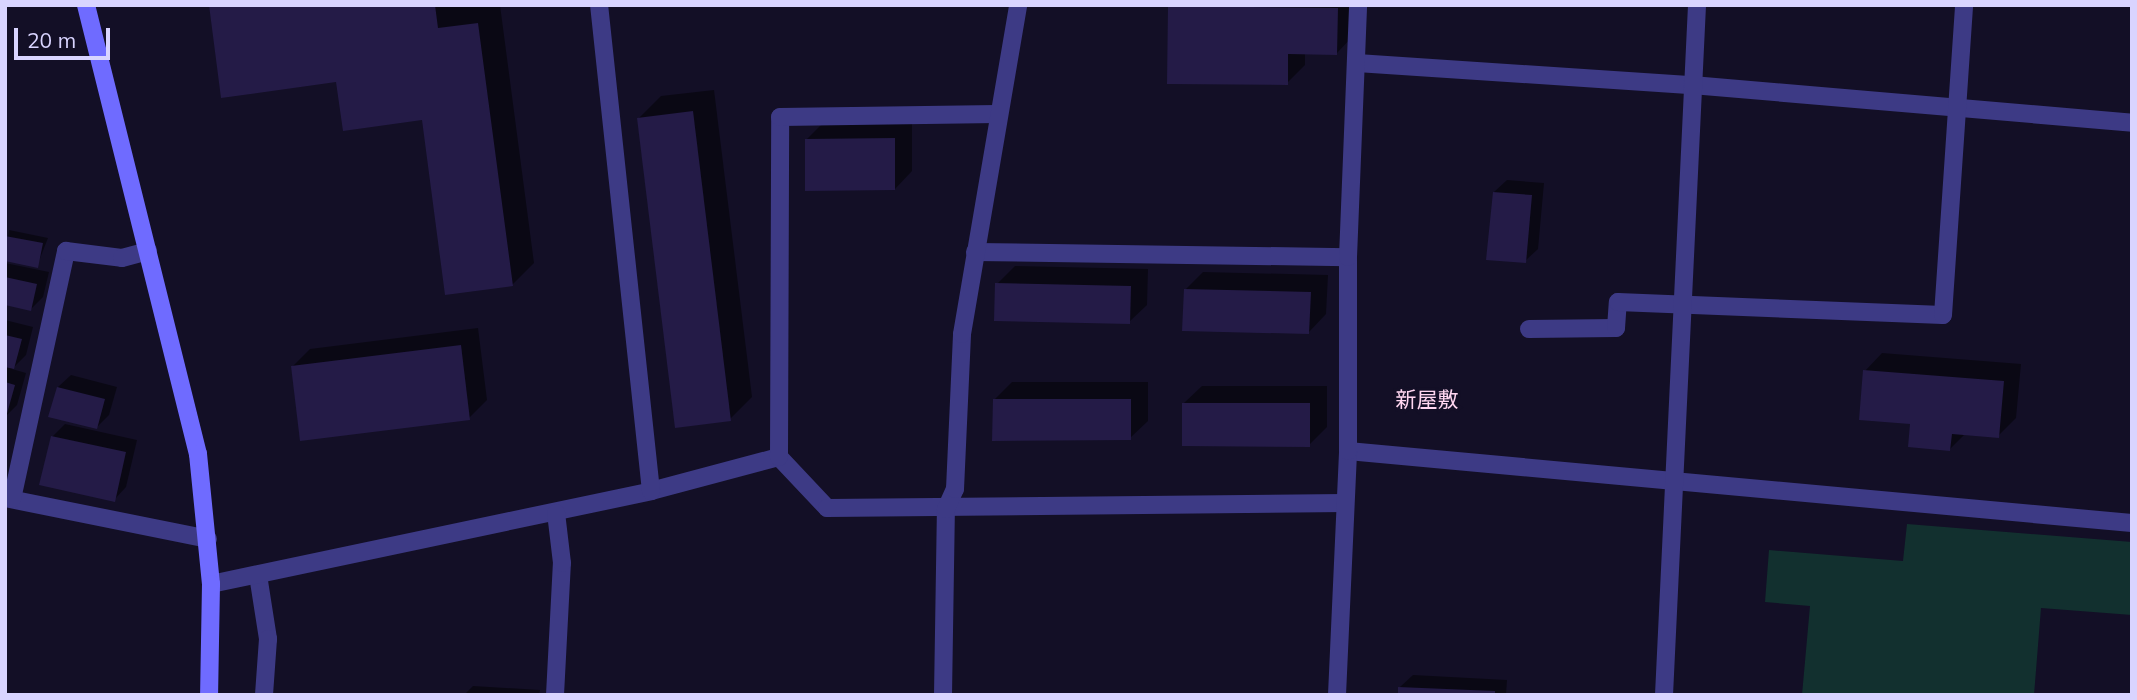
<!DOCTYPE html>
<html>
<head>
<meta charset="utf-8">
<style>
  body { margin:0 }
  #map { position:relative; width:2137px; height:700px; overflow:hidden; background:#130f26; font-family:Mulish,"Noto Sans JP",sans-serif }
  div>[style] { position:absolute }
  .green>* { inset:0; background:#12302f }
  .shadow>* { inset:0; background:#0007 }
  .building>* { inset:0; background:#241b47 }
  .street>* { height:18px; margin:-9px; padding:0 9px; transform-origin:9px; border-radius:9px; background:#3d3a85 }
  .secondary>* { height:18px; margin:-9px; padding:0 9px; transform-origin:9px; border-radius:9px; background:#6f6bff }
  span { translate:-50% -50%; white-space:nowrap; text-align:center; line-height:1.15; -webkit-text-stroke:6px #130f26; paint-order:stroke }
  .quarter-label { font-size:21px; color:#ffd6f0 }
  .frame { position:absolute; inset:0; border:7px solid #d9d4ff; pointer-events:none }
  .scale { position:absolute; left:14px; top:28px; width:96px; height:32px; box-sizing:border-box; border:4px solid #d9d4ff; border-top:0; padding-left:9px; font-size:21px; line-height:24px; white-space:nowrap; color:#d9d4ff; -webkit-text-stroke:5px #130f26; paint-order:stroke }
</style>
</head>
<body>
<div id="map">
  <div class="green">
    <i style="clip-path:polygon(1907px 524px,2132px 542px,2132px 615px,2041px 608px,2034px 695px,1802px 695px,1810px 606px,1765px 602px,1769px 550px,1903px 561px)"></i>
  </div>
  <div class="shadow">
    <i style="clip-path:polygon(211px 5px,500px 5px,534px 263px,512px 285px,423px 118px,338px 80px)"></i>
    <i style="clip-path:polygon(1171px 5px,1355px 5px,1354px 35px,1337px 53px,1305px 53px,1305px 65px,1287px 83px)"></i>
    <i style="clip-path:polygon(714px 90px,752px 397px,730px 419px,639px 118px,661px 96px)"></i>
    <i style="clip-path:polygon(912px 121px,912px 171px,895px 189px,806px 140px,824px 122px)"></i>
    <i style="clip-path:polygon(1507px 180px,1544px 183px,1538px 249px,1525px 261px,1494px 192px)"></i>
    <i style="clip-path:polygon(9px 230px,48px 238px,37px 266px,5px 259px)"></i>
    <i style="clip-path:polygon(5px 263px,49px 272px,43px 297px,31px 309px,5px 304px)"></i>
    <i style="clip-path:polygon(1015px 266px,1148px 269px,1147px 305px,1129px 322px,997px 284px)"></i>
    <i style="clip-path:polygon(1203px 272px,1328px 275px,1326px 314px,1309px 332px,1185px 290px)"></i>
    <i style="clip-path:polygon(5px 320px,33px 327px,26px 355px,12px 369px,26px 373px,17px 405px,5px 417px)"></i>
    <i style="clip-path:polygon(478px 328px,487px 400px,469px 418px,293px 366px,310px 349px)"></i>
    <i style="clip-path:polygon(1882px 353px,2021px 364px,2016px 418px,1998px 436px,1966px 433px,1950px 449px,1912px 423px,1865px 371px)"></i>
    <i style="clip-path:polygon(71px 375px,117px 387px,109px 415px,97px 427px,58px 387px)"></i>
    <i style="clip-path:polygon(1012px 382px,1148px 382px,1148px 421px,1130px 438px,994px 400px)"></i>
    <i style="clip-path:polygon(1202px 386px,1327px 386px,1327px 427px,1309px 445px,1184px 403px)"></i>
    <i style="clip-path:polygon(65px 424px,137px 440px,126px 487px,114px 500px,52px 437px)"></i>
    <i style="clip-path:polygon(1413px 675px,1507px 680px,1506px 695px,1400px 695px,1400px 687px)"></i>
    <i style="clip-path:polygon(473px 686px,540px 690px,539px 695px,464px 695px)"></i>
  </div>
  <div class="building">
    <i style="clip-path:polygon(209px 5px,435px 5px,438px 28px,478px 23px,513px 286px,445px 295px,422px 120px,343px 131px,336px 82px,221px 98px)"></i>
    <i style="clip-path:polygon(1168px 6px,1338px 8px,1337px 55px,1288px 54px,1288px 85px,1167px 84px)"></i>
    <i style="clip-path:polygon(693px 111px,731px 421px,675px 428px,637px 118px)"></i>
    <i style="clip-path:polygon(895px 138px,895px 190px,805px 191px,805px 139px)"></i>
    <i style="clip-path:polygon(1493px 192px,1532px 195px,1526px 263px,1486px 260px)"></i>
    <i style="clip-path:polygon(5px 236px,43px 243px,38px 268px,5px 261px)"></i>
    <i style="clip-path:polygon(5px 277px,37px 284px,31px 311px,5px 305px)"></i>
    <i style="clip-path:polygon(995px 283px,1131px 286px,1130px 324px,994px 321px)"></i>
    <i style="clip-path:polygon(1184px 289px,1311px 292px,1309px 334px,1182px 331px)"></i>
    <i style="clip-path:polygon(5px 335px,22px 339px,14px 369px,5px 367px)"></i>
    <i style="clip-path:polygon(461px 345px,470px 420px,300px 441px,291px 366px)"></i>
    <i style="clip-path:polygon(1863px 370px,2004px 381px,1999px 438px,1952px 434px,1950px 451px,1908px 447px,1910px 424px,1859px 420px)"></i>
    <i style="clip-path:polygon(5px 382px,15px 385px,6px 417px,5px 417px)"></i>
    <i style="clip-path:polygon(57px 387px,105px 399px,97px 429px,48px 417px)"></i>
    <i style="clip-path:polygon(993px 399px,1131px 399px,1131px 440px,992px 441px)"></i>
    <i style="clip-path:polygon(1182px 403px,1310px 403px,1310px 447px,1182px 446px)"></i>
    <i style="clip-path:polygon(51px 436px,126px 452px,115px 502px,39px 485px)"></i>
    <i style="clip-path:polygon(1398px 687px,1495px 691px,1495px 695px,1398px 695px)"></i>
  </div>
  <div class="street">
    <i style="left:1357px;top:63px;width:336px;rotate:3.8deg"></i>
    <i style="left:1692px;top:85px;width:442px;rotate:4.9deg"></i>
    <i style="left:975px;top:252px;width:373px;rotate:0.8deg"></i>
    <i style="left:1529px;top:329px;width:87px;rotate:-0.7deg"></i>
    <i style="left:1616px;top:328px;width:26px;rotate:-86deg"></i>
    <i style="left:1618px;top:302px;width:325px;rotate:2.3deg"></i>
    <i style="left:1943px;top:315px;width:311px;rotate:-86.1deg"></i>
    <i style="left:1348px;top:451px;width:787px;rotate:5.25deg"></i>
    <i style="left:779px;top:457px;width:70px;rotate:46.7deg"></i>
    <i style="left:827px;top:508px;width:518px;rotate:-0.55deg"></i>
    <i style="left:651px;top:491px;width:132px;rotate:-14.9deg"></i>
    <i style="left:779px;top:457px;width:340px;rotate:-89.8deg"></i>
    <i style="left:780px;top:117px;width:217px;rotate:-0.8deg"></i>
    <i style="left:5px;top:498px;width:207px;rotate:11.4deg"></i>
    <i style="left:12px;top:499px;width:254px;rotate:-77.7deg"></i>
    <i style="left:66px;top:251px;width:56px;rotate:7.1deg"></i>
    <i style="left:122px;top:258px;width:27px;rotate:-15deg"></i>
    <i style="left:258px;top:575px;width:65px;rotate:81.1deg"></i>
    <i style="left:268px;top:639px;width:56px;rotate:94.1deg"></i>
    <i style="left:211px;top:584px;width:450px;rotate:-11.9deg"></i>
    <i style="left:651px;top:491px;width:489px;rotate:-96.1deg"></i>
    <i style="left:555px;top:695px;width:132px;rotate:-87deg"></i>
    <i style="left:562px;top:563px;width:50px;rotate:-96.8deg"></i>
    <i style="left:943px;top:695px;width:186px;rotate:-89.1deg"></i>
    <i style="left:946px;top:509px;width:22px;rotate:-66deg"></i>
    <i style="left:955px;top:489px;width:155px;rotate:-87.4deg"></i>
    <i style="left:962px;top:334px;width:334px;rotate:-80.3deg"></i>
    <i style="left:1337px;top:695px;width:244px;rotate:-87.4deg"></i>
    <i style="left:1348px;top:451px;width:194px;rotate:-90deg"></i>
    <i style="left:1348px;top:257px;width:252px;rotate:-87.7deg"></i>
    <i style="left:1664px;top:695px;width:691px;rotate:-87.26deg"></i>
  </div>
  <div class="secondary">
    <i style="left:86px;top:5px;width:463px;rotate:76deg"></i>
    <i style="left:198px;top:454px;width:131px;rotate:84.3deg"></i>
    <i style="left:211px;top:584px;width:111px;rotate:91deg"></i>
  </div>
  <div class="quarter-label">
    <span style="left:1427px;top:399px">新屋敷</span>
  </div>
  <div class="frame"></div>
  <div class="scale">20 m</div>
</div>
</body>
</html>
